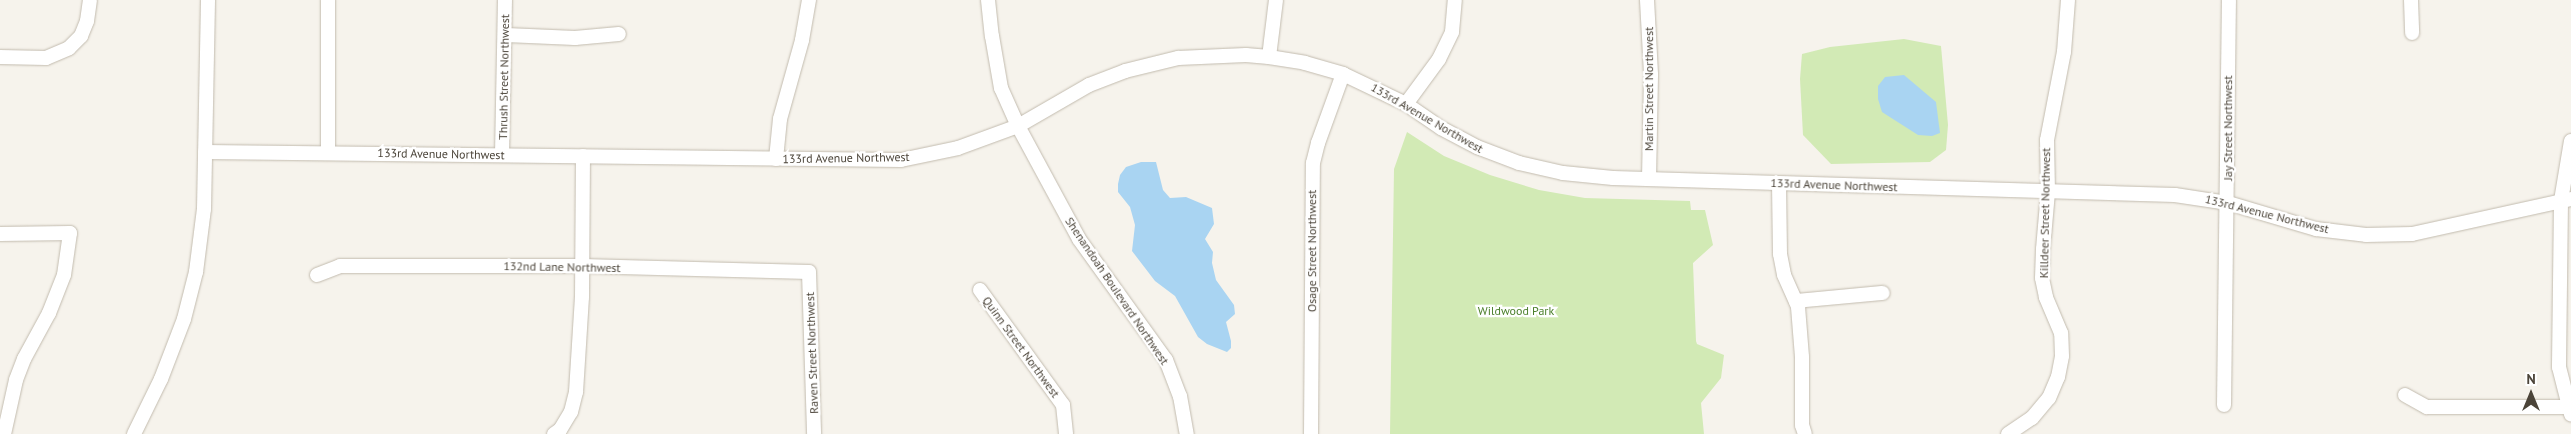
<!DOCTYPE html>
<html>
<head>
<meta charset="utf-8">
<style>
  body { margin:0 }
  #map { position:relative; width:2571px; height:434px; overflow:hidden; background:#f6f3ec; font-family:"PT Sans",sans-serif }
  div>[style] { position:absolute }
  .green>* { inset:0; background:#d2eab5 }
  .water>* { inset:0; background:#a9d4f2 }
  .roads { filter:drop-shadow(0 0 1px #c2bbae) drop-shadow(0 0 1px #c2bbae) }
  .minor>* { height:14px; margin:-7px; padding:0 7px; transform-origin:7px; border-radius:7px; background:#fff }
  span { translate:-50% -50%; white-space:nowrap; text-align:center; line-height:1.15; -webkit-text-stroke:4.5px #fff; paint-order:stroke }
  .street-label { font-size:12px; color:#4b4439 }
  .park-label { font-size:12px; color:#4a7f2a }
  .north { position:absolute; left:2506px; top:369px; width:50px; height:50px; -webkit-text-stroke:4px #fff; paint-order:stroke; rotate:0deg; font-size:14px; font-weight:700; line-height:20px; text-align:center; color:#4b4439 }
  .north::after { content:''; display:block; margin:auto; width:18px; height:22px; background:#4b4439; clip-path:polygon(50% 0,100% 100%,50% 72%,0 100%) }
</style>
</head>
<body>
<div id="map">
  <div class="green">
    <i style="clip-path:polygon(1904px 39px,1941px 46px,1948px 125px,1946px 150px,1930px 162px,1831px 164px,1803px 135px,1800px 79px,1802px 54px,1830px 47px)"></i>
    <i style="clip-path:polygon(1407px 132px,1444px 156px,1490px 175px,1539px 190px,1585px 198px,1690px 201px,1691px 210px,1705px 210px,1713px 245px,1693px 263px,1696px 341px,1697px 344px,1724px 355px,1721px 378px,1701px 403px,1704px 434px,1390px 434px,1394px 169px)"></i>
  </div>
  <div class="water">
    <i style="clip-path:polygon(1904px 75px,1936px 102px,1940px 133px,1932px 136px,1918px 135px,1882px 112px,1878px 99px,1878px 86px,1885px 77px)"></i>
    <i style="clip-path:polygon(1141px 162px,1156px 162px,1163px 190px,1170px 198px,1186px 197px,1212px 208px,1214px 224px,1205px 239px,1213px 252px,1212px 263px,1216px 280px,1234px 305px,1235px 314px,1226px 322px,1231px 341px,1231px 348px,1227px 352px,1207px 344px,1198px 337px,1175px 296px,1155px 281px,1132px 251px,1135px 225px,1130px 207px,1118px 192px,1118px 184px,1120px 175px,1126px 167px)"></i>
  </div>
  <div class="roads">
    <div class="minor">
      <i style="left:988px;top:0;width:36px;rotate:84deg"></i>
      <i style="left:992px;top:36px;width:53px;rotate:80.2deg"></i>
      <i style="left:1001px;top:88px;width:42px;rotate:65.9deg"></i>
      <i style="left:1018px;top:126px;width:128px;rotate:61.6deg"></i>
      <i style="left:1079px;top:239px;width:149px;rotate:54.3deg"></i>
      <i style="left:1166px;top:360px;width:39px;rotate:69deg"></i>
      <i style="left:1180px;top:396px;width:39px;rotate:80deg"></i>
      <i style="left:1647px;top:0;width:75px;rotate:86.9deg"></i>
      <i style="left:1651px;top:75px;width:103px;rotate:91.1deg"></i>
      <i style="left:2411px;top:0;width:33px;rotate:88deg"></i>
      <i style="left:506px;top:35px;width:69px;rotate:2.5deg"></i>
      <i style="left:575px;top:38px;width:44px;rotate:-5.2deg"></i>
      <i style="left:0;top:57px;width:46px;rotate:1.2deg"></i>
      <i style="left:46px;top:58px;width:25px;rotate:-23deg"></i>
      <i style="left:69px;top:48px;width:17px;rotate:-45deg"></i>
      <i style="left:81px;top:36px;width:16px;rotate:-68deg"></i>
      <i style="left:87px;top:21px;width:21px;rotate:-82deg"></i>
      <i style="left:1269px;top:57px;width:57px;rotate:-83deg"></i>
      <i style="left:1406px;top:104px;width:56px;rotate:-53.7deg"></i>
      <i style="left:1439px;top:59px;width:30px;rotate:-64deg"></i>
      <i style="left:1452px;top:32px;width:32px;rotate:-85deg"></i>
      <i style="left:2571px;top:141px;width:61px;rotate:99.5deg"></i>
      <i style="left:2561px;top:201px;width:166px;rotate:90.7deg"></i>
      <i style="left:2559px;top:367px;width:49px;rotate:75.7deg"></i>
      <i style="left:328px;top:151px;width:151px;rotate:-90deg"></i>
      <i style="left:205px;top:152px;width:696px;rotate:0.66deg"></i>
      <i style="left:901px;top:160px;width:58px;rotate:-11.9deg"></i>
      <i style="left:958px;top:148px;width:64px;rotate:-20.1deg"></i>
      <i style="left:1018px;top:126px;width:82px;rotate:-30deg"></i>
      <i style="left:1089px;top:85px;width:39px;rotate:-21deg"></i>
      <i style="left:1125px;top:71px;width:55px;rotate:-13.8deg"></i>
      <i style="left:1178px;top:58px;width:68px;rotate:-2.5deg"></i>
      <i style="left:1246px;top:55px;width:23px;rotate:5deg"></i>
      <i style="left:1269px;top:57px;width:36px;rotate:9deg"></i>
      <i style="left:1305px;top:63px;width:40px;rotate:16deg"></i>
      <i style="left:1343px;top:74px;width:70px;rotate:25.5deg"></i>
      <i style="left:1406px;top:104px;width:42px;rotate:34.4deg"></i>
      <i style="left:1441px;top:128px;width:41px;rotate:27.8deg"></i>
      <i style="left:1477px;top:147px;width:45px;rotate:20.9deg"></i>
      <i style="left:1519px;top:163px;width:45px;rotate:12.8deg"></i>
      <i style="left:1563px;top:173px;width:50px;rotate:5.7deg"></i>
      <i style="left:1613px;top:178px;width:562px;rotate:1.73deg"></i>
      <i style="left:2175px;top:195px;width:54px;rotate:8.6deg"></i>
      <i style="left:2228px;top:203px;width:92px;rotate:16.5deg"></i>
      <i style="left:2316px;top:229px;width:50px;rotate:6.8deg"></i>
      <i style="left:2366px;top:235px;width:46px;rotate:-1.2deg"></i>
      <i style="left:2412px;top:234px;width:163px;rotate:-12.4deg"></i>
      <i style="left:502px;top:155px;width:155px;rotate:-88.9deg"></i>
      <i style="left:776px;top:159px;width:40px;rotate:-84.3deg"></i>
      <i style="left:780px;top:119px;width:82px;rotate:-74.4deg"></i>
      <i style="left:802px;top:40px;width:41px;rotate:-80.1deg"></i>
      <i style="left:1779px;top:183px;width:71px;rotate:89.2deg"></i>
      <i style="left:1780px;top:254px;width:21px;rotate:79deg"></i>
      <i style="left:1784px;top:275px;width:35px;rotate:66deg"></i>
      <i style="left:1798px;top:307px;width:50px;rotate:85.4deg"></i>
      <i style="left:1802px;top:357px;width:68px;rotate:90deg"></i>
      <i style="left:1802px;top:425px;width:9px;rotate:72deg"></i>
      <i style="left:0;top:234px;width:70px;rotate:-0.8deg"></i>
      <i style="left:70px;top:233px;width:42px;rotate:98.1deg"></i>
      <i style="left:64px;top:275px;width:41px;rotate:111.5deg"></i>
      <i style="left:49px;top:313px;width:52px;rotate:118.5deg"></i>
      <i style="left:24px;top:359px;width:22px;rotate:111deg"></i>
      <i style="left:16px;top:380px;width:55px;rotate:102.5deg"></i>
      <i style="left:317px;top:275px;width:25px;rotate:-21deg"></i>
      <i style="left:340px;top:266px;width:242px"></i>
      <i style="left:582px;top:266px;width:227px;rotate:1.5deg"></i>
      <i style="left:809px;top:272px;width:162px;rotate:88.2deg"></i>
      <i style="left:980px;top:290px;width:142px;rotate:54.2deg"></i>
      <i style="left:1063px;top:405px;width:29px;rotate:84deg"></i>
      <i style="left:1796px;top:301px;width:87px;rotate:-5.3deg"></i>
      <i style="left:2405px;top:395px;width:25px;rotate:29deg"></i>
      <i style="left:2427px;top:407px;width:143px"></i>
      <i style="left:2224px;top:405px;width:405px;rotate:-89.3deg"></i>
      <i style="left:134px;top:434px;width:61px;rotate:-63.9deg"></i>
      <i style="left:161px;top:379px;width:64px;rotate:-69deg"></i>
      <i style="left:184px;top:319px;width:49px;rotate:-75.7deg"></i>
      <i style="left:196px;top:272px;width:64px;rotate:-82.8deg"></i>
      <i style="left:204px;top:209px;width:209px;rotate:-88.9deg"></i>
      <i style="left:554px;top:434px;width:7px;rotate:-34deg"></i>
      <i style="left:560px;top:430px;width:21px;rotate:-59deg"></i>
      <i style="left:571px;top:412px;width:21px;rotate:-76deg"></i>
      <i style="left:576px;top:392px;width:95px;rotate:-86.4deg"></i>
      <i style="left:582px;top:297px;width:141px;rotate:-89.6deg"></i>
      <i style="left:1311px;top:434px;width:271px;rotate:-89.6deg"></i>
      <i style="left:1313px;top:163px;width:21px;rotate:-76deg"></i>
      <i style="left:1318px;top:143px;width:73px;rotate:-70.1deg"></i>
      <i style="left:2008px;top:434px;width:29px;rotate:-34deg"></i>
      <i style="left:2032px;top:418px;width:26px;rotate:-50deg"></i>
      <i style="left:2049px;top:398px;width:23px;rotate:-67deg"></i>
      <i style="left:2058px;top:377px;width:21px;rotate:-79deg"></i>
      <i style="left:2062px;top:356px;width:23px;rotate:-92deg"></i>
      <i style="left:2061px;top:333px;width:39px;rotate:-113deg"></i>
      <i style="left:2046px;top:297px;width:19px;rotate:-102deg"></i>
      <i style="left:2042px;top:278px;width:29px;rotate:-88deg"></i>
      <i style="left:2043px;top:249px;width:57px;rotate:-85deg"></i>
      <i style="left:2048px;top:192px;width:52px;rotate:-91.1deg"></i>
      <i style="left:2047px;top:140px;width:90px;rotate:-79.1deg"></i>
      <i style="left:2064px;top:52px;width:52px;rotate:-85.6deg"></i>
    </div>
  </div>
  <div class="street-label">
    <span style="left:504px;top:77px;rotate:-89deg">Thrush Street Northwest</span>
    <span style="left:1649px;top:89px;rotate:-90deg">Martin Street Northwest</span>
    <span style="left:1427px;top:118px;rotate:30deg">133rd Avenue Northwest</span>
    <span style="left:2228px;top:128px;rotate:-90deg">Jay Street Northwest</span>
    <span style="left:441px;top:154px;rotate:1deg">133rd Avenue Northwest</span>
    <span style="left:846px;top:158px;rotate:-1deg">133rd Avenue Northwest</span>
    <span style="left:1834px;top:185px;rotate:2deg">133rd Avenue Northwest</span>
    <span style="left:2045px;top:213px;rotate:-89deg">Killdeer Street Northwest</span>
    <span style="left:2267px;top:214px;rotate:14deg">133rd Avenue Northwest</span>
    <span style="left:1312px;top:251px;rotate:-90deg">Osage Street Northwest</span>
    <span style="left:562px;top:267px;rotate:1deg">132nd Lane Northwest</span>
    <span style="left:1117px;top:291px;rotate:56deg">Shenandoah Boulevard Northwest</span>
    <span style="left:1021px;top:347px;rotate:54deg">Quinn Street Northwest</span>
    <span style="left:812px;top:353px;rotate:-92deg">Raven Street Northwest</span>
  </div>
  <div class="park-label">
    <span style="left:1516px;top:311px">Wildwood Park</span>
  </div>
  <div class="north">N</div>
</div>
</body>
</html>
